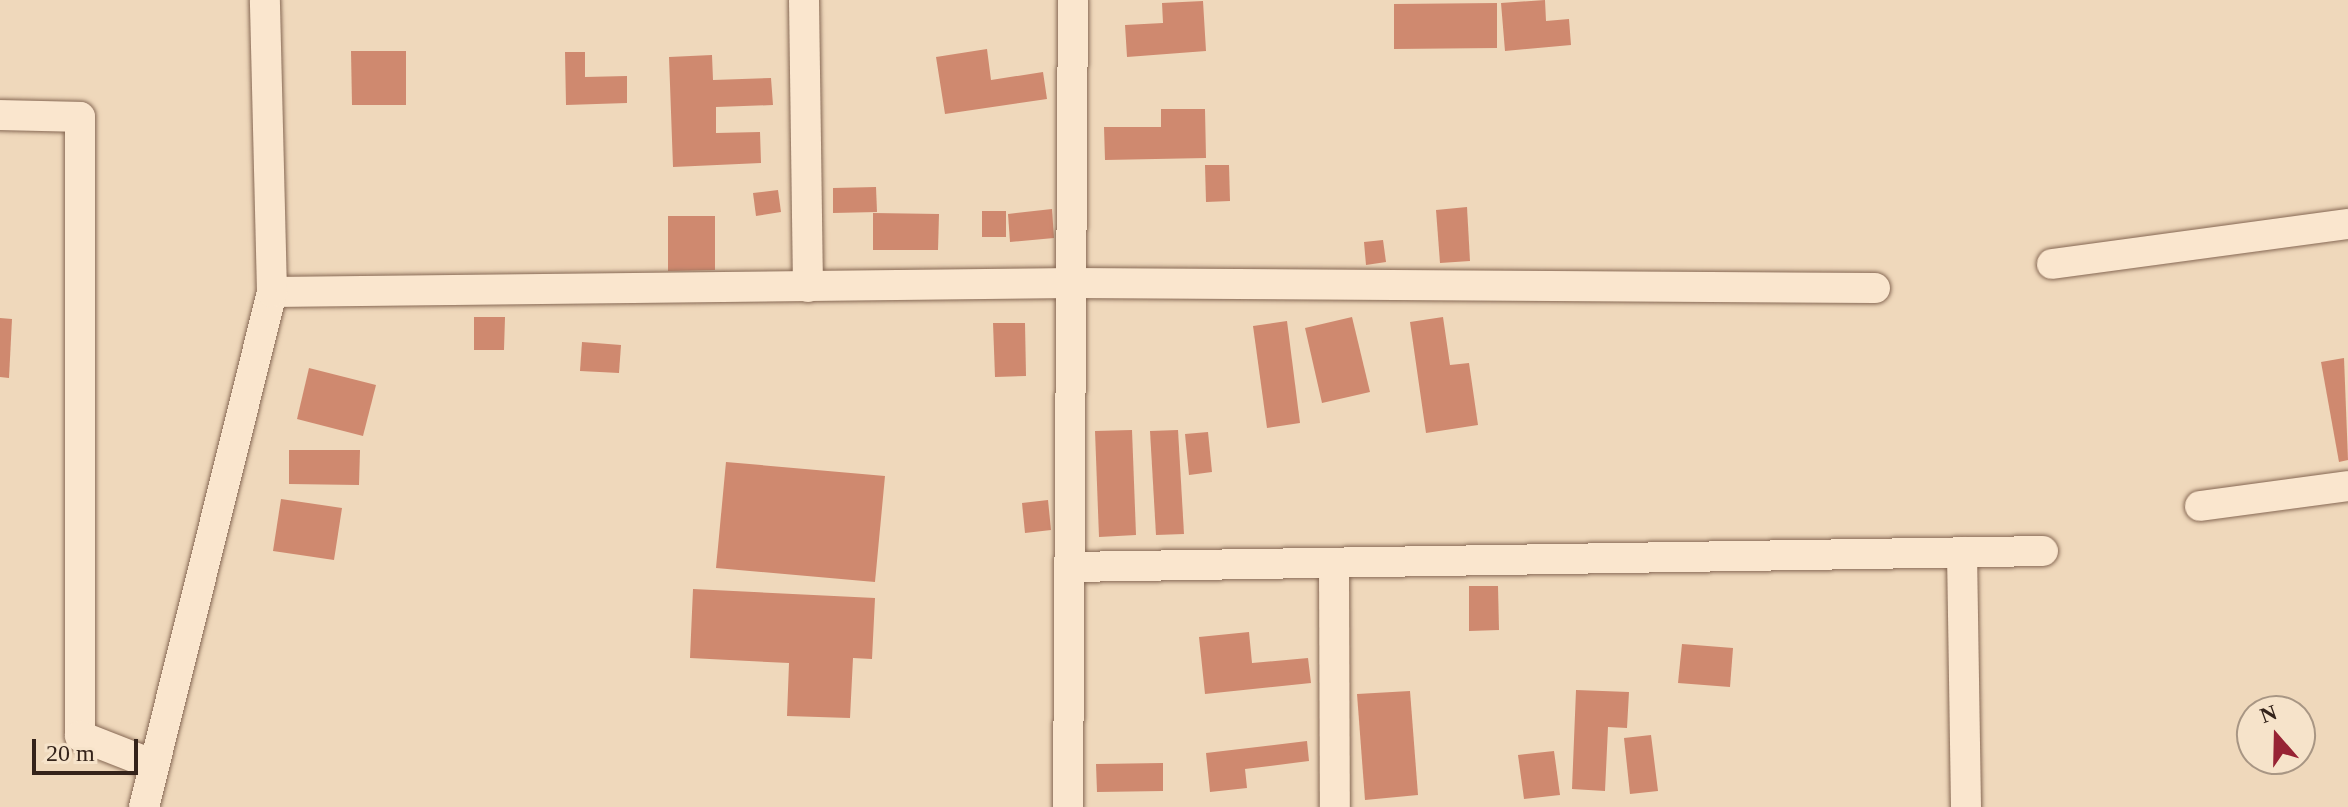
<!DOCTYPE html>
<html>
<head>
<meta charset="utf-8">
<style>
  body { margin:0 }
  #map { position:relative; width:2348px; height:807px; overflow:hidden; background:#efd8bb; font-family:Georgia,serif }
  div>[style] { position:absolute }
  .building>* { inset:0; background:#cf896f }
  .roads { filter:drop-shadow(0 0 2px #866854) drop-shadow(0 0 2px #866854) }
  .street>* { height:30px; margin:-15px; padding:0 15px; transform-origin:15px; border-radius:15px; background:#fae6ce }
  span { translate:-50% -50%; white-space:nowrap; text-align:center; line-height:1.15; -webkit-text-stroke:6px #f6e3ca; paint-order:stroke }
  .north { position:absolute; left:2236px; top:695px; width:80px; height:80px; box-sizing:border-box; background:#f6e3ca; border:2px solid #a89684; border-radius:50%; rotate:340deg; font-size:22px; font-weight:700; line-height:32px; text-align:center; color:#34231a }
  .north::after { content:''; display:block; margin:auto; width:28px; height:36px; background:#972334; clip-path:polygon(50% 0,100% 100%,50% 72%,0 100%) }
  .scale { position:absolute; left:32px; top:739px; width:106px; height:36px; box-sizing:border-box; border:4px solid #34231a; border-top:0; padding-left:10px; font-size:24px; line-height:28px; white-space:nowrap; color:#34231a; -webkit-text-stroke:6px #f6e3ca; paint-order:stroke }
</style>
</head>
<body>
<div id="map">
  <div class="building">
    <i style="clip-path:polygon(1545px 0,1546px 21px,1569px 19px,1571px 45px,1505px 51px,1501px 3px)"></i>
    <i style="clip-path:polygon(1203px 1px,1206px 51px,1127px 57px,1125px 25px,1163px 23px,1162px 3px)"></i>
    <i style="clip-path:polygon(1497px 3px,1497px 48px,1394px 49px,1394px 4px)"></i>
    <i style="clip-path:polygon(987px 49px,991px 80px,1043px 72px,1047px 99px,945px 114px,936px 57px)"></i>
    <i style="clip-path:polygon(351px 51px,406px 51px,406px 105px,352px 105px)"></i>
    <i style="clip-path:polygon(565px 52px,585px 52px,585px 77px,627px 76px,627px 103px,566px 105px)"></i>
    <i style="clip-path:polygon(712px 55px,713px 80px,771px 78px,773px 105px,716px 107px,716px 133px,760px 132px,761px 163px,673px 167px,669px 57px)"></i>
    <i style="clip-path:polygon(1161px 109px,1205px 109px,1206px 158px,1105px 160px,1104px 127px,1161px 127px)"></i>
    <i style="clip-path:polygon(1205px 165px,1229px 165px,1230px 201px,1206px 202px)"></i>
    <i style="clip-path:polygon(876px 187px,877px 212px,833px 213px,833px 188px)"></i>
    <i style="clip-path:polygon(778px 190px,781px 212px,756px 216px,753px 193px)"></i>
    <i style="clip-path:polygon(1467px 207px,1470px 261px,1440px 263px,1436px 210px)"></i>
    <i style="clip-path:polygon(1052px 209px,1054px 238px,1010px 242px,1008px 214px)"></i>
    <i style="clip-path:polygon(982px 211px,1006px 211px,1006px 237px,982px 237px)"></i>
    <i style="clip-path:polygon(873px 213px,939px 214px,938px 250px,873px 250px)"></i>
    <i style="clip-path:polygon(668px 216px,715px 216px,715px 270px,668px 271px)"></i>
    <i style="clip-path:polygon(1383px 240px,1386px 262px,1366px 265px,1364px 242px)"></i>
    <i style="clip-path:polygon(474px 317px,505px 317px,504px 350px,474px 350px)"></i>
    <i style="clip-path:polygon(1352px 317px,1370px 392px,1322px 403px,1305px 328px)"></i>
    <i style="clip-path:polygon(1443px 317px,1450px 365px,1469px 363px,1478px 425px,1426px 433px,1410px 322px)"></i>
    <i style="clip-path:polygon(0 318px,12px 319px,9px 378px,0 377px)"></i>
    <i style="clip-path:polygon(1287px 321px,1300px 423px,1267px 428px,1253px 326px)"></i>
    <i style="clip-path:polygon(993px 323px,1025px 323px,1026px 376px,995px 377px)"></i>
    <i style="clip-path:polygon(582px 342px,621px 345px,619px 373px,580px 371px)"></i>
    <i style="clip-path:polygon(2344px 358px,2348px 460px,2339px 462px,2321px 362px)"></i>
    <i style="clip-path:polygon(309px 368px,376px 385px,363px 436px,297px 419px)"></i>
    <i style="clip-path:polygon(1132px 430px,1136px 535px,1099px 537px,1095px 431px)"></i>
    <i style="clip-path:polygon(1178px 430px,1184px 534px,1156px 535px,1150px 431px)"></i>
    <i style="clip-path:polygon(1208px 432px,1212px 472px,1189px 475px,1185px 434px)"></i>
    <i style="clip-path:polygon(289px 450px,360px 450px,359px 485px,289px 484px)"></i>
    <i style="clip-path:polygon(726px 462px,885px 476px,875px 582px,716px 568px)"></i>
    <i style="clip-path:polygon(281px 499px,342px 508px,334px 560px,273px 551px)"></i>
    <i style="clip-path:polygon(1048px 500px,1051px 530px,1025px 533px,1022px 503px)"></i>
    <i style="clip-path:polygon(1469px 586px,1498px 586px,1499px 630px,1469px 631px)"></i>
    <i style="clip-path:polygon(693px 589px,875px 598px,872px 659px,853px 658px,850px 718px,787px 716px,789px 663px,690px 658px)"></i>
    <i style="clip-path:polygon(1249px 632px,1252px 663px,1308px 658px,1311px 683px,1205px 694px,1199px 637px)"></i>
    <i style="clip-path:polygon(1682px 644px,1733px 648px,1730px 687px,1678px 683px)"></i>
    <i style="clip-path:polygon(1576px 690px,1629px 692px,1627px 728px,1608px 727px,1605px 791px,1572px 789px)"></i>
    <i style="clip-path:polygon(1410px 691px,1418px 795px,1365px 800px,1357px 694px)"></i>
    <i style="clip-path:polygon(1651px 735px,1658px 791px,1630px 794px,1624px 738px)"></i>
    <i style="clip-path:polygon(1307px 741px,1309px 761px,1245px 769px,1247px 788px,1210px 792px,1206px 753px)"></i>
    <i style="clip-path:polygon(1554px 751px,1560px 795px,1524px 799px,1518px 755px)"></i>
    <i style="clip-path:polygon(1163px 763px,1163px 791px,1097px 792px,1096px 764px)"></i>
  </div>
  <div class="roads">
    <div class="street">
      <i style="left:804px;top:0;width:287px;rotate:89.2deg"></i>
      <i style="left:0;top:115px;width:80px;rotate:1.4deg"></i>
      <i style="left:80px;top:117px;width:619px;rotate:90deg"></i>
      <i style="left:80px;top:736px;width:79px;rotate:21.4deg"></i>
      <i style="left:2052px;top:264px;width:299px;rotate:-7.7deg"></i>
      <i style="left:272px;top:292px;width:801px;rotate:-0.64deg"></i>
      <i style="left:1073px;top:283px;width:802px;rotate:0.36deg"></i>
      <i style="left:2200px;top:506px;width:149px;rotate:-7.7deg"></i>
      <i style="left:1962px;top:552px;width:255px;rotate:89.1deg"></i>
      <i style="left:1334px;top:563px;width:244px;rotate:89.8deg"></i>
      <i style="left:1070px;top:567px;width:973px;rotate:-0.94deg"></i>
      <i style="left:144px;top:807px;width:531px;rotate:-76.04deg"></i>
      <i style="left:272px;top:292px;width:292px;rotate:-91.4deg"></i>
      <i style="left:1068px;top:807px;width:807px;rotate:-89.65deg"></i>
    </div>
  </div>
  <div class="north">N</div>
  <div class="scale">20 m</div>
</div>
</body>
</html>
